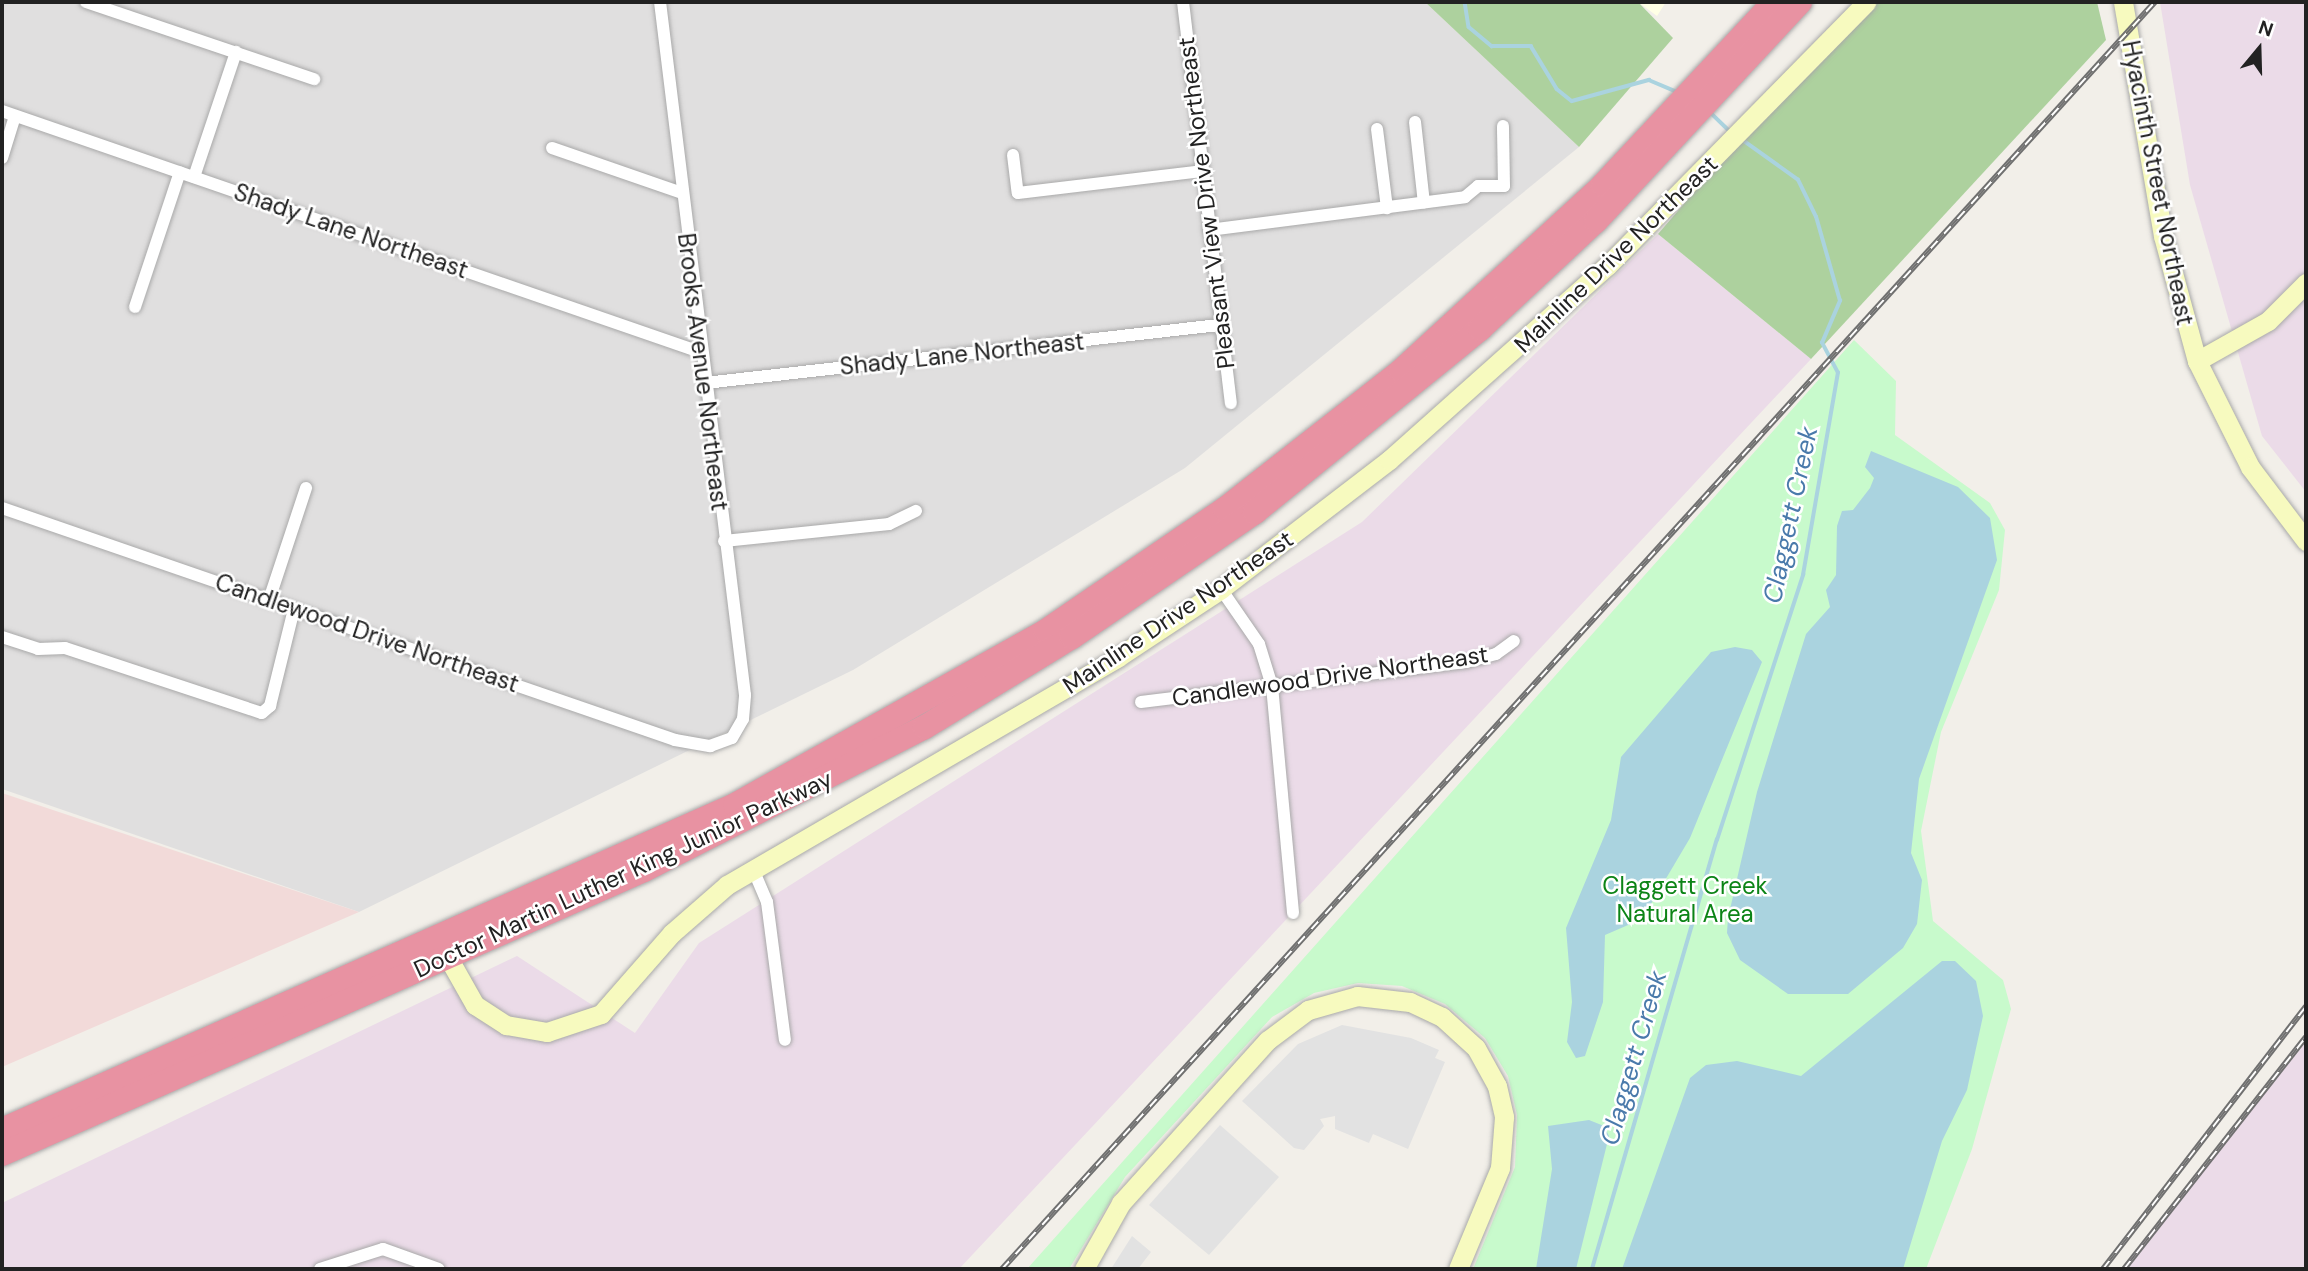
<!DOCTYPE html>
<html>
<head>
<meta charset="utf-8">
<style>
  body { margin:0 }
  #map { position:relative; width:2308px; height:1271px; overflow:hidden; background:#f2efe9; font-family:"DM Sans",sans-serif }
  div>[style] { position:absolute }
  .residential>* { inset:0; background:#e0dfdf }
  .commercial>* { inset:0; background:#f2dad9 }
  .industrial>* { inset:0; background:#ebdbe8 }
  .education>* { inset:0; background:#ffffe5 }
  .forest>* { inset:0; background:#add19e }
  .park>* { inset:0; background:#c8facc }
  .parking>* { inset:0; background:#e2e2e2 }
  .water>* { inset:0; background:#aad3df }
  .stream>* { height:3.5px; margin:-1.75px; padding:0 1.75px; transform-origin:1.75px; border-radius:1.75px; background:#aad3df }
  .roads { filter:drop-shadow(0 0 2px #a9a9a9) drop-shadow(0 0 2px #a9a9a9) }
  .street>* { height:12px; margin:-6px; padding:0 6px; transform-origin:6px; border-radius:6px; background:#fff }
  .secondary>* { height:19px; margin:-9.5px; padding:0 9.5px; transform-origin:9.5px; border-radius:9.5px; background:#f7fabf }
  .highway>* { height:24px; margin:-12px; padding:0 12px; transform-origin:12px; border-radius:12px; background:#e892a2 }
  .rail>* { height:6px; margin-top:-3px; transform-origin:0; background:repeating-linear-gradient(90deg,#fff 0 10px,#707070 0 20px); box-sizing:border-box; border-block:2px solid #707070 }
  span { translate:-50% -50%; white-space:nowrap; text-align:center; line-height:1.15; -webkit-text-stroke:5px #fff; paint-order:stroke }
  .street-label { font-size:24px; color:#222 }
  .park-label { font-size:24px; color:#0c8416 }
  .water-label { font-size:26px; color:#4a7aab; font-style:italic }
  .frame { position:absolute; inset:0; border:4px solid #222; pointer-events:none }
  .north { position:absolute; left:2224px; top:14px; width:70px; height:70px; -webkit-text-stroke:5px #fff; paint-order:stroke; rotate:19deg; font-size:19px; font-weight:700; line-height:28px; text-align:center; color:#222 }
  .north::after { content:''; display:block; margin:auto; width:24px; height:32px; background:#222; clip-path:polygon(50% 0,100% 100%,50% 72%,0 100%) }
</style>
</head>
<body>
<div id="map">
  <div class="residential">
    <i style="clip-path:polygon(2px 2px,1425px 2px,1579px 147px,1185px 468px,853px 670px,359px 912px,2px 789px)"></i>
  </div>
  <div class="commercial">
    <i style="clip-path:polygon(2px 793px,359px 912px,2px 1067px)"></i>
  </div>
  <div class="industrial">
    <i style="clip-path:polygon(2160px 2px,2306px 2px,2306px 492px,2262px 436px,2190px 185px)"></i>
    <i style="clip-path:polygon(1658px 234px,1811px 359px,959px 1269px,2px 1269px,2px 1203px,517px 956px,635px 1033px,699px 943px,1362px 522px)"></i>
    <i style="clip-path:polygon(2306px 1042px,2306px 1269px,2121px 1269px)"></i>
  </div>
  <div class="education">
    <i style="clip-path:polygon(1638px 2px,1666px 2px,1657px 16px)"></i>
  </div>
  <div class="forest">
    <i style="clip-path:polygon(1425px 2px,1638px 2px,1673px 38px,1579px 147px)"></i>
    <i style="clip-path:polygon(1858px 2px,2097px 2px,2106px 40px,1811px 359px,1658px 234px)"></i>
  </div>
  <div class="park">
    <i style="clip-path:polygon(1854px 340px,1896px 381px,1895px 435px,1990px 503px,2005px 530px,1999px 590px,1941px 732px,1921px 831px,1933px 921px,2003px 980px,2011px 1009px,1972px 1149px,1926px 1269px,1473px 1269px,1515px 1167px,1517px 1115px,1508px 1076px,1485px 1038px,1445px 1004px,1402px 986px,1358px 983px,1314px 993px,1272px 1017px,1125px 1177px,1069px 1269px,1027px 1269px)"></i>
  </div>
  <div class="parking">
    <i style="clip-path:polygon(1342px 1025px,1411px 1038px,1439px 1050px,1435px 1058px,1445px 1062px,1408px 1149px,1373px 1134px,1369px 1143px,1335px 1129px,1335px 1116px,1320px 1119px,1324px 1126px,1304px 1150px,1294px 1148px,1242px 1101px,1298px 1044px)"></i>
    <i style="clip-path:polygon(1220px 1125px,1279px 1177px,1209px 1255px,1149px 1205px)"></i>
    <i style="clip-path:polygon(1132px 1236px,1151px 1252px,1138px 1269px,1111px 1269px)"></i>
  </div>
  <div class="water">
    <i style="clip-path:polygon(1871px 451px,1958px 487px,1990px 518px,1997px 560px,1919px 779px,1911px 853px,1922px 880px,1917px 924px,1903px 948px,1848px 994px,1788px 994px,1740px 960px,1727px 933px,1728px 918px,1757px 792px,1806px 634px,1830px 607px,1826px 590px,1836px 575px,1837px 526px,1842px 511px,1853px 510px,1870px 488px,1874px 478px,1865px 467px)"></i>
    <i style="clip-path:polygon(1735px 647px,1752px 650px,1762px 662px,1690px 838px,1642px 919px,1605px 935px,1603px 1002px,1585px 1056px,1576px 1058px,1567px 1042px,1572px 1002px,1566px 928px,1611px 820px,1621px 757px,1711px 652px)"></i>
    <i style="clip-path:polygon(1942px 961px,1955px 961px,1976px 981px,1983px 1016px,1967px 1090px,1942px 1141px,1903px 1269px,1622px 1269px,1690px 1078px,1706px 1065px,1737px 1061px,1801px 1076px)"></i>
    <i style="clip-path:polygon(1589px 1120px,1604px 1126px,1609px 1136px,1576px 1269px,1536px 1269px,1552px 1169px,1548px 1126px)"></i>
  </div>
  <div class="stream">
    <i style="left:1465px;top:2px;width:25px;rotate:81deg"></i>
    <i style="left:1469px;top:27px;width:30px;rotate:40deg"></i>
    <i style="left:1492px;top:46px;width:39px"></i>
    <i style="left:1531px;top:46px;width:50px;rotate:58.8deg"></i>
    <i style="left:1557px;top:89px;width:19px;rotate:39deg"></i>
    <i style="left:1572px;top:101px;width:80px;rotate:-15.3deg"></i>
    <i style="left:1649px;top:80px;width:30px;rotate:23deg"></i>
    <i style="left:1710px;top:112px;width:28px;rotate:44deg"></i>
    <i style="left:1592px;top:1269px;width:447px;rotate:-73.8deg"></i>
    <i style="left:1717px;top:840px;width:279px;rotate:-72deg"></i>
    <i style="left:1803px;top:575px;width:205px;rotate:-80.2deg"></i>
    <i style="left:1838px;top:373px;width:34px;rotate:-118deg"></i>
    <i style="left:1822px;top:343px;width:46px;rotate:-66.8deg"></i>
    <i style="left:1840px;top:301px;width:87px;rotate:-105.9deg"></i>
    <i style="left:1816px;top:217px;width:41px;rotate:-115.9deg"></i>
    <i style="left:1798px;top:180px;width:69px;rotate:-144.5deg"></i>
  </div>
  <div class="roads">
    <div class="street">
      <i style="left:86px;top:2px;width:241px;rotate:18.7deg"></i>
      <i style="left:1183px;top:2px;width:404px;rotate:83.2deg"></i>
      <i style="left:2px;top:111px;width:738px;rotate:19.05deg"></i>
      <i style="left:1415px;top:122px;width:81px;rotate:83.7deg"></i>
      <i style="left:1377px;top:129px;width:80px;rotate:82.8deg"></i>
      <i style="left:552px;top:148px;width:138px;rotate:19.1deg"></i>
      <i style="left:1013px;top:155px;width:38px;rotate:83deg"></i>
      <i style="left:1018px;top:193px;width:185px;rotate:-6.8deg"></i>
      <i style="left:2px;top:158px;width:44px;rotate:-72.8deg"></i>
      <i style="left:194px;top:177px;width:132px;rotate:-71.4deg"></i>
      <i style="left:1209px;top:230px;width:258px;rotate:-7.3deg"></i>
      <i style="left:1465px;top:197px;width:17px;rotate:-40deg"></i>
      <i style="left:1478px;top:186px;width:26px"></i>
      <i style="left:1504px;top:186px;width:60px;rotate:-91deg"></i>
      <i style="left:135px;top:307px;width:142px;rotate:-71.6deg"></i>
      <i style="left:705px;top:383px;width:517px;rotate:-6.44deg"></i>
      <i style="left:2px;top:508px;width:712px;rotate:19.02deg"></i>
      <i style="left:675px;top:740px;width:36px;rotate:10deg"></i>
      <i style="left:710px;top:746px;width:23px;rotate:-20deg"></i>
      <i style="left:732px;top:738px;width:22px;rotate:-60deg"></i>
      <i style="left:743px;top:719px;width:24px;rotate:-85deg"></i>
      <i style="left:745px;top:695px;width:698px;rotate:-96.99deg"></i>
      <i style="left:724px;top:541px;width:166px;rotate:-5.9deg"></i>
      <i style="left:889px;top:524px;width:30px;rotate:-26deg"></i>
      <i style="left:1221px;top:589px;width:67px;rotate:55.4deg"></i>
      <i style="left:1259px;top:644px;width:44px;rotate:72.8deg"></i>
      <i style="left:1272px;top:686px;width:228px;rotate:84.7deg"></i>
      <i style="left:269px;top:600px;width:118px;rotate:-71.7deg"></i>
      <i style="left:2px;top:637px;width:38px;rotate:18deg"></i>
      <i style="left:38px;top:649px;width:27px;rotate:-2deg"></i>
      <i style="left:65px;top:648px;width:207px;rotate:18.3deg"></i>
      <i style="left:262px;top:713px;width:11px;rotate:-41deg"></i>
      <i style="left:270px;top:706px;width:100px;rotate:-76.1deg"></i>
      <i style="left:1141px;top:702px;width:327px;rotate:-7deg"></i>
      <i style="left:1466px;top:662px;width:31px;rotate:-15deg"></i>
      <i style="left:1496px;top:654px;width:22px;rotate:-36deg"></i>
      <i style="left:753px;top:869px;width:36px;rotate:67deg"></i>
      <i style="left:767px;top:902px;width:139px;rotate:82.6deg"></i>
      <i style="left:320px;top:1269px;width:66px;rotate:-17.6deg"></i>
      <i style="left:383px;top:1249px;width:59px;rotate:19.7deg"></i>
    </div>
    <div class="secondary">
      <i style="left:2123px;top:2px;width:237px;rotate:80.3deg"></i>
      <i style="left:2163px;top:236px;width:130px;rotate:74.8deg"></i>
      <i style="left:2197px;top:361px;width:119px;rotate:63.4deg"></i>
      <i style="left:2250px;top:467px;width:93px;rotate:52.9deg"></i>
      <i style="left:2197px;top:361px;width:81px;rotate:-29.4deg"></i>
      <i style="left:2268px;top:321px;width:54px;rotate:-45deg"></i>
      <i style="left:441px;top:945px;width:69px;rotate:60.5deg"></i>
      <i style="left:475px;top:1005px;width:37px;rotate:33deg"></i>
      <i style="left:506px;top:1025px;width:42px;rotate:9.7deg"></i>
      <i style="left:547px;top:1032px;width:57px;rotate:-18.4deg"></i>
      <i style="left:601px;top:1014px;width:108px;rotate:-48.8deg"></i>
      <i style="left:672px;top:933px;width:73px;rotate:-41.1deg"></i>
      <i style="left:727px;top:885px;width:453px;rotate:-30.2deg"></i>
      <i style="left:1118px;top:657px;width:123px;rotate:-33.4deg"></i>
      <i style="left:1221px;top:589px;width:212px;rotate:-37.5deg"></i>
      <i style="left:1389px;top:460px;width:292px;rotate:-41.7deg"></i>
      <i style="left:1607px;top:266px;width:370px;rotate:-45.5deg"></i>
      <i style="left:1084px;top:1269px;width:76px;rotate:-60.7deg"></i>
      <i style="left:1121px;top:1203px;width:219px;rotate:-48deg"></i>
      <i style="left:1268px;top:1040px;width:50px;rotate:-36.9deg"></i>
      <i style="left:1308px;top:1010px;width:51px;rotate:-15.9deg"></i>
      <i style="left:1357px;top:996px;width:53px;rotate:6.5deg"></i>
      <i style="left:1410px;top:1002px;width:35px;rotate:25deg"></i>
      <i style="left:1442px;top:1017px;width:46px;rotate:42.4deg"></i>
      <i style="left:1476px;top:1048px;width:43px;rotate:61.1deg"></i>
      <i style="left:1497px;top:1086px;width:32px;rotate:77deg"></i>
      <i style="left:1504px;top:1117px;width:51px;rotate:94.5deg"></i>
      <i style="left:1500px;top:1168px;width:109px;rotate:112.6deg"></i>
    </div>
    <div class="highway">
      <i style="left:2px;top:1130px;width:802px;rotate:-23.91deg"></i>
      <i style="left:735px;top:805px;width:356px;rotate:-29.2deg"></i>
      <i style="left:1046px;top:631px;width:217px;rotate:-34.3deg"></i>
      <i style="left:1225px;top:509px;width:224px;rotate:-38.1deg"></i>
      <i style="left:1401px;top:371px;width:275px;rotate:-42.6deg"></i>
      <i style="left:1603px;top:185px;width:250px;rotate:-46.9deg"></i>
      <i style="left:2px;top:1154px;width:702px;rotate:-23.86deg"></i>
      <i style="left:644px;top:870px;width:315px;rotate:-27deg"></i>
      <i style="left:925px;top:727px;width:172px;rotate:-31.5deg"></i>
      <i style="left:1072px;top:637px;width:222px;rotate:-34.3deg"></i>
      <i style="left:1255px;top:512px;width:290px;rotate:-39.1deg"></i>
      <i style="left:1480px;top:329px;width:158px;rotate:-43deg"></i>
      <i style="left:1596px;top:221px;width:299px;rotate:-47deg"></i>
    </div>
  </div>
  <div class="rail">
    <i style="left:1002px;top:1269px;width:1713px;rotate:-47.7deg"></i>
    <i style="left:2103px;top:1269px;width:332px;rotate:-52.3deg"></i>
    <i style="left:2124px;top:1269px;width:295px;rotate:-51.9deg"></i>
  </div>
  <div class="street-label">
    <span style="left:2158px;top:183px;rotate:79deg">Hyacinth Street Northeast</span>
    <span style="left:1206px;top:203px;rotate:-97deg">Pleasant View Drive Northeast</span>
    <span style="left:351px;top:231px;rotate:19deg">Shady Lane Northeast</span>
    <span style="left:1616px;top:254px;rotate:-44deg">Mainline Drive Northeast</span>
    <span style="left:962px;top:354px;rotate:-6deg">Shady Lane Northeast</span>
    <span style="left:703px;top:372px;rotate:83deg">Brooks Avenue Northeast</span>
    <span style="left:1178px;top:612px;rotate:-34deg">Mainline Drive Northeast</span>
    <span style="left:367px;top:633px;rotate:19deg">Candlewood Drive Northeast</span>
    <span style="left:1330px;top:676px;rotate:-8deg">Candlewood Drive Northeast</span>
    <span style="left:623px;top:874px;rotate:-25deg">Doctor Martin Luther King Junior Parkway</span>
  </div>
  <div class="park-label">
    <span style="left:1685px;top:900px">Claggett Creek<br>Natural Area</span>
  </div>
  <div class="water-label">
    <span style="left:1791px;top:515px;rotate:-78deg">Claggett Creek</span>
    <span style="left:1634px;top:1058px;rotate:-74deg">Claggett Creek</span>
  </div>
  <div class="frame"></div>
  <div class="north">N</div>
</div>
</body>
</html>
